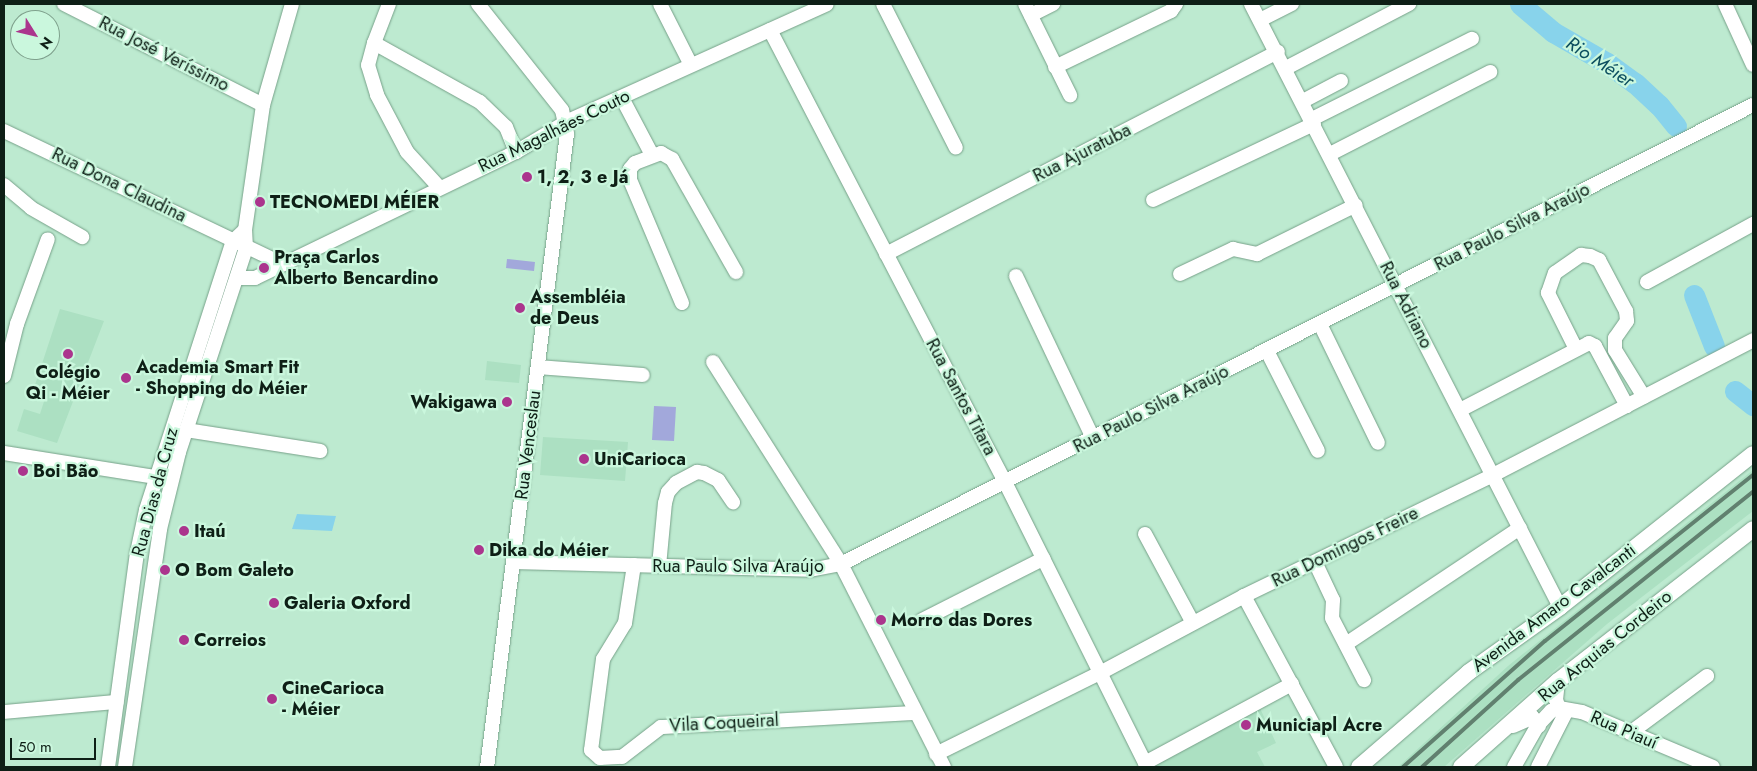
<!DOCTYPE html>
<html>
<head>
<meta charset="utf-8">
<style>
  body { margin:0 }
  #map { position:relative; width:1757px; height:771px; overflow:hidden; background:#bdead0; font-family:Jost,sans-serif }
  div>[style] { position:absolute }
  .built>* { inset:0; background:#ace0c2 }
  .green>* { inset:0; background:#a2a8db }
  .water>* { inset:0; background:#88d3eb }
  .river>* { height:21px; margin:-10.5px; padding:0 10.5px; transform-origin:10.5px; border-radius:10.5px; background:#88d3eb }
  .roads { filter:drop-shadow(0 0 1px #77a189) drop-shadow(0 0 1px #77a189) }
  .minor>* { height:14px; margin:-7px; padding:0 7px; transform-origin:7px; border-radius:7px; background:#fff }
  .major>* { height:16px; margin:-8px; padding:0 8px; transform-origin:8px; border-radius:8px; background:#fff }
  .rail>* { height:4px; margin:-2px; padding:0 2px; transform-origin:2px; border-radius:2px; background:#61806f }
  .dots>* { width:14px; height:14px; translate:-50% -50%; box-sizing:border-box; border:2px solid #caf7dd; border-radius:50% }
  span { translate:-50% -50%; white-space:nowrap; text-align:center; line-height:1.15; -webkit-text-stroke:4.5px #caf7dd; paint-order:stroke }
  .street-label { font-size:18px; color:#0e1f16 }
  .poi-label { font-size:18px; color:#0e1f16; font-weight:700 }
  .left { translate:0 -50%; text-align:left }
  .right { translate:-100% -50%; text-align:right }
  .water-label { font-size:19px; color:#0c4e5f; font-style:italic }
  .frame { position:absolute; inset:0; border:5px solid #0e1f16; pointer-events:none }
  .north { position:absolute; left:10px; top:10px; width:50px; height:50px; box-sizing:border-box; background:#caf7dd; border:1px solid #7fa18d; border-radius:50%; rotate:126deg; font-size:14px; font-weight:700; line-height:20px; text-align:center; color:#0e1f16 }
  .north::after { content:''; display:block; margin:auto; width:18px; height:22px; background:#ab358d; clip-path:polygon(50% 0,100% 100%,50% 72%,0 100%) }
  .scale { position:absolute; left:10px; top:738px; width:86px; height:22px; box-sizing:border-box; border:2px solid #0e1f16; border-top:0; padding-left:6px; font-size:15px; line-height:18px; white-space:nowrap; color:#0e1f16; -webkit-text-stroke:4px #caf7dd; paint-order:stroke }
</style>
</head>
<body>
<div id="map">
  <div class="built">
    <i style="clip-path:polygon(60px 309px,104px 321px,57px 443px,17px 431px,24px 409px,40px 414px,47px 392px,34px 388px)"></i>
    <i style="clip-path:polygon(487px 361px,521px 365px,519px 383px,485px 380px)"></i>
    <i style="clip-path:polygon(543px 437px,628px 442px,625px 481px,540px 475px)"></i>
    <i style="clip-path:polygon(1753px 470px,1753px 511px,1607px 624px,1444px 767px,1398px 767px,1508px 666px)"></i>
    <i style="clip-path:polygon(1259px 706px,1276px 743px,1257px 752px,1265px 767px,1150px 767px)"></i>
  </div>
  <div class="green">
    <i style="clip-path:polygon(507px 259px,535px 262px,534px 271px,506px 268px)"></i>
    <i style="clip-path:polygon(654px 406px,676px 407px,674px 441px,652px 440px)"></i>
  </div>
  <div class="water">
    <i style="clip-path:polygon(297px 514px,336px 516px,332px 531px,292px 529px)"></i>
  </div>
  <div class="river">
    <i style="left:1520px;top:4px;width:43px;rotate:40.3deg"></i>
    <i style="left:1553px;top:32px;width:62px;rotate:29.9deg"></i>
    <i style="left:1607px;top:63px;width:34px;rotate:36deg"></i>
    <i style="left:1635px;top:83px;width:33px;rotate:43deg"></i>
    <i style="left:1659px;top:105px;width:27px;rotate:51deg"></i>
    <i style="left:1694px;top:295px;width:55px;rotate:68.6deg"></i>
    <i style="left:1735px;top:391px;width:23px;rotate:38deg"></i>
  </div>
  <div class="roads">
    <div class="minor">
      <i style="left:64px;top:4px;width:223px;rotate:26.9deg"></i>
      <i style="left:389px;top:4px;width:42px;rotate:111deg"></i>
      <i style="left:374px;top:43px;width:121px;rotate:29.1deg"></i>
      <i style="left:480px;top:102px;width:36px;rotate:44deg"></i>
      <i style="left:506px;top:127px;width:27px;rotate:68deg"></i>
      <i style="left:478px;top:4px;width:135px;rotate:51.6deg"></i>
      <i style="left:562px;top:110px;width:25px;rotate:78deg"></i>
      <i style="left:567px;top:134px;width:638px;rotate:97.2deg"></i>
      <i style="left:660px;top:4px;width:68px;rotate:63.1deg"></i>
      <i style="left:883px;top:4px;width:161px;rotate:63.1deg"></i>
      <i style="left:1025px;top:4px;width:102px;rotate:63.7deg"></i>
      <i style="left:1251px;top:4px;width:678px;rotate:62.87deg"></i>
      <i style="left:1725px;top:4px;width:67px;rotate:65.3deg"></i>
      <i style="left:1031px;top:15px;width:25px;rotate:-27deg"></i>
      <i style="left:1260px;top:20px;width:36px;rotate:-27deg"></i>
      <i style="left:770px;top:30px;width:509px;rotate:62.53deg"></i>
      <i style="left:1005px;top:482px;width:318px;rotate:63.5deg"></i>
      <i style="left:374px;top:43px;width:23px;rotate:105deg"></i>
      <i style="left:368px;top:65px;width:31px;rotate:73deg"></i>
      <i style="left:377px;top:95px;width:64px;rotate:62.2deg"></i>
      <i style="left:407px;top:152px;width:47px;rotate:47.6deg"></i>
      <i style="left:1055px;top:67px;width:129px;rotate:-25.8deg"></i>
      <i style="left:1171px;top:11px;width:9px;rotate:-54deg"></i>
      <i style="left:1286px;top:68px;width:139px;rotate:-27.5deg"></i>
      <i style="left:622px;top:98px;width:64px;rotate:62.2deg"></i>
      <i style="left:1303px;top:101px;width:43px;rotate:-27.8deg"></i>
      <i style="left:1312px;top:119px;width:179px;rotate:-26.6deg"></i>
      <i style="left:4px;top:131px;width:309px;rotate:25.5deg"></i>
      <i style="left:1330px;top:154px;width:180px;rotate:-27.1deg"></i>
      <i style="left:4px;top:185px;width:35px;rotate:40deg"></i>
      <i style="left:31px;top:208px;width:59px;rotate:29.6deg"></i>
      <i style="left:1153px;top:200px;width:178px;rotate:-25.3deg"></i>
      <i style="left:886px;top:254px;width:441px;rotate:-27.3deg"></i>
      <i style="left:1180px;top:274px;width:59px;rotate:-25.3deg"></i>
      <i style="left:1233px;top:249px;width:25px;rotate:12deg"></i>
      <i style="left:1257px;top:254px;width:110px;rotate:-26.3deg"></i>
      <i style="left:1016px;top:276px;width:179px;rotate:64.6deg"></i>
      <i style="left:238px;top:278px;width:17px"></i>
      <i style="left:255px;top:278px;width:290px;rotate:-25.8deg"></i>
      <i style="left:516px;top:152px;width:58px;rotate:-31deg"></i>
      <i style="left:566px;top:122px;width:286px;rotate:-24.3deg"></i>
      <i style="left:1647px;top:282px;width:121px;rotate:-28.7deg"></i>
      <i style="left:682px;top:303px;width:134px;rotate:-112.9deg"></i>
      <i style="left:630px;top:180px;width:11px;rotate:-90deg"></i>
      <i style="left:630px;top:169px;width:8px;rotate:-50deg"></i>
      <i style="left:635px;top:163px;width:28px;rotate:-21deg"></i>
      <i style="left:661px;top:153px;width:13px;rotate:29deg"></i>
      <i style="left:672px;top:159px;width:130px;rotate:60.5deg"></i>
      <i style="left:1320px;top:324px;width:132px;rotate:64deg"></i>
      <i style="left:1576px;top:349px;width:63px;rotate:-116.6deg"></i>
      <i style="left:1548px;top:293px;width:21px;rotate:-71deg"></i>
      <i style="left:1555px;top:273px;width:32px;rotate:-35deg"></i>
      <i style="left:1581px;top:255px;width:9px;rotate:6deg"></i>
      <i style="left:1590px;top:256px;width:10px;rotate:24deg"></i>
      <i style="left:1599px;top:260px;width:58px;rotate:62.1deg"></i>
      <i style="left:1626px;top:311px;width:10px;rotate:84deg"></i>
      <i style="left:1627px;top:321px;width:21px;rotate:125deg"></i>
      <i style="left:1615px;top:338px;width:12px;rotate:90deg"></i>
      <i style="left:1615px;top:350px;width:55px;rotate:58.3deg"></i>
      <i style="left:1267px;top:351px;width:112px;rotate:63deg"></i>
      <i style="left:713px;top:362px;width:239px;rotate:57.6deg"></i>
      <i style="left:841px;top:564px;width:228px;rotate:63.1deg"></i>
      <i style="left:538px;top:367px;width:105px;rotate:4.4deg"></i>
      <i style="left:4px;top:376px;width:54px;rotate:-76deg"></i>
      <i style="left:17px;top:324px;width:90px;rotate:-70deg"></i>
      <i style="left:1460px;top:410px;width:145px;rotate:-27.4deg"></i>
      <i style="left:1589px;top:343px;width:7px;rotate:27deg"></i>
      <i style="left:1595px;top:346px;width:68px;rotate:61.9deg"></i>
      <i style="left:186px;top:430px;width:136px;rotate:8.9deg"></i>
      <i style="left:4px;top:453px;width:154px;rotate:9deg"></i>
      <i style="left:1145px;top:534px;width:101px;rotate:61.7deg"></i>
      <i style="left:513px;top:562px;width:297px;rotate:1.5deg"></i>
      <i style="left:810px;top:570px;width:32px;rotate:-11deg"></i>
      <i style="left:841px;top:564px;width:1021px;rotate:-26.72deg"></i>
      <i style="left:1315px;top:562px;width:42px;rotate:64.7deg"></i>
      <i style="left:1333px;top:600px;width:18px;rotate:93deg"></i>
      <i style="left:1332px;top:618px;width:70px;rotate:62.7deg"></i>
      <i style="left:634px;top:565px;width:59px;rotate:98.8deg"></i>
      <i style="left:625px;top:623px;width:42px;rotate:121.4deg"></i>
      <i style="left:603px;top:659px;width:92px;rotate:97.5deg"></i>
      <i style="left:591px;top:750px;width:12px;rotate:42deg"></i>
      <i style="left:600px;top:758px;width:22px;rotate:-3deg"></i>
      <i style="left:622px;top:757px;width:49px;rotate:-37.6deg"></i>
      <i style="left:661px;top:727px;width:254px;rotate:-3.2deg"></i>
      <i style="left:659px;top:566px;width:63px;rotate:-84.6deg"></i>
      <i style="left:665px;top:503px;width:11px;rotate:-75deg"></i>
      <i style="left:668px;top:492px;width:12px;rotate:-48deg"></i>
      <i style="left:676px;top:483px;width:24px;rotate:-28deg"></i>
      <i style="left:697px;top:472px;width:7px;rotate:8deg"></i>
      <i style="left:704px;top:473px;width:16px;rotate:27deg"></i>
      <i style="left:718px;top:480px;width:27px;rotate:56deg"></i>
      <i style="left:1244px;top:596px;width:194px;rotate:61.7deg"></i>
      <i style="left:922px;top:620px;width:136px;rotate:-26.8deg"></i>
      <i style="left:1346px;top:644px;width:209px;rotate:-33.7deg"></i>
      <i style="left:1558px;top:681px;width:19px;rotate:96deg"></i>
      <i style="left:1556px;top:700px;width:9px;rotate:69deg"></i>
      <i style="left:1559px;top:708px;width:23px;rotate:10deg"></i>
      <i style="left:1582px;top:712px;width:142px;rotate:22.8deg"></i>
      <i style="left:4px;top:712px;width:113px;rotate:-5.1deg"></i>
      <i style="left:1630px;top:733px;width:96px;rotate:-36.5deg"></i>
      <i style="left:936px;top:754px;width:183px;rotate:-26.3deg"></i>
      <i style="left:1100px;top:673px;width:163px;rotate:-28.1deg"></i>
      <i style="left:1244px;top:596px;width:277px;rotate:-25.9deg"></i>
      <i style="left:1493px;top:475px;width:293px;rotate:-27.4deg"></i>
      <i style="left:1145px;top:763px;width:167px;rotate:-28.3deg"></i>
      <i style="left:108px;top:767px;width:216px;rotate:-82.3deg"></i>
      <i style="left:137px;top:553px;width:44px;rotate:-78.2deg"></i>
      <i style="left:146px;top:510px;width:283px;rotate:-72.1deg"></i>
      <i style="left:233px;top:241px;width:16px;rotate:-43deg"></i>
      <i style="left:125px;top:767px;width:241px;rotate:-81.6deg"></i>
      <i style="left:160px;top:529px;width:79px;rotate:-76.1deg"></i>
      <i style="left:179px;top:452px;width:215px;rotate:-71.8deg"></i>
      <i style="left:246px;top:248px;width:18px;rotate:-93deg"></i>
      <i style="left:245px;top:230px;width:126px;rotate:-81.8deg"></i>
      <i style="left:263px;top:105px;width:105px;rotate:-74deg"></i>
      <i style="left:1514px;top:767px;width:48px;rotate:-60.3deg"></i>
      <i style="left:1538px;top:725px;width:19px;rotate:-47deg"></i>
      <i style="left:1551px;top:711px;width:9px;rotate:-21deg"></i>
      <i style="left:1538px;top:767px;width:62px;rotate:-63deg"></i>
    </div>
    <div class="major">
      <i style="left:1513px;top:725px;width:20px;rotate:-24deg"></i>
      <i style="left:1531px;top:717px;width:11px;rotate:49deg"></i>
      <i style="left:1359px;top:767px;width:145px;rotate:-40.8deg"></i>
      <i style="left:1469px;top:672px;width:112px;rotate:-35.5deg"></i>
      <i style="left:1560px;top:607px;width:246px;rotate:-38.4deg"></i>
      <i style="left:1461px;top:767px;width:130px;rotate:-41.6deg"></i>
      <i style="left:1558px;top:681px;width:247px;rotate:-37.9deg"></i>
    </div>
  </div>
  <div class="rail">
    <i style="left:1403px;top:767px;width:190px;rotate:-41.6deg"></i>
    <i style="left:1545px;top:641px;width:266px;rotate:-38.6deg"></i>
    <i style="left:1422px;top:767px;width:130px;rotate:-42.2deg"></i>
    <i style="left:1518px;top:680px;width:301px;rotate:-38.7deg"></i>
  </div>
  <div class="dots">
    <i style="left:527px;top:177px;background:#ab358d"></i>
    <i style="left:260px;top:202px;background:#ab358d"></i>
    <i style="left:264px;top:268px;background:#ab358d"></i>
    <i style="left:520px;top:308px;background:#ab358d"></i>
    <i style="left:68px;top:354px;background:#ab358d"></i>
    <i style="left:126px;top:378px;background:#ab358d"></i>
    <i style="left:507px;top:402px;background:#ab358d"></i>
    <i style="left:584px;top:459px;background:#ab358d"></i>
    <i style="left:23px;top:471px;background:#ab358d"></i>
    <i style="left:184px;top:531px;background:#ab358d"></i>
    <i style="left:479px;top:550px;background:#ab358d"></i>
    <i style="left:165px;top:570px;background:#ab358d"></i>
    <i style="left:274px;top:603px;background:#ab358d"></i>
    <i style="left:881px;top:620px;background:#ab358d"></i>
    <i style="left:184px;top:640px;background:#ab358d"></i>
    <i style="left:272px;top:699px;background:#ab358d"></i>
    <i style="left:1246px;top:725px;background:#ab358d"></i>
  </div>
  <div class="street-label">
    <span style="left:164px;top:54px;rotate:27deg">Rua José Veríssimo</span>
    <span style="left:554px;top:131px;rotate:-26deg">Rua Magalhães Couto</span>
    <span style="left:1082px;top:153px;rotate:-27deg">Rua Ajuratuba</span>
    <span style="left:119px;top:185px;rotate:26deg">Rua Dona Claudina</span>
    <span style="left:1512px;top:227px;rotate:-27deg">Rua Paulo Silva Araújo</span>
    <span style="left:1406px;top:305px;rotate:63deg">Rua Adriano</span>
    <span style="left:961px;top:397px;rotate:62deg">Rua Santos Titara</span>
    <span style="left:1151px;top:409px;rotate:-27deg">Rua Paulo Silva Araújo</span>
    <span style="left:528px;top:445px;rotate:-83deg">Rua Venceslau</span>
    <span style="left:155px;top:492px;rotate:-75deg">Rua Dias da Cruz</span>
    <span style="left:1345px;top:547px;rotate:-26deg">Rua Domingos Freire</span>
    <span style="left:738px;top:566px">Rua Paulo Silva Araújo</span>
    <span style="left:1554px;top:608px;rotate:-37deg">Avenida Amaro Cavalcanti</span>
    <span style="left:1605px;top:646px;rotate:-39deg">Rua Arquias Cordeiro</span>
    <span style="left:724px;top:723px;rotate:-3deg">Vila Coqueiral</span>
    <span style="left:1624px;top:730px;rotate:23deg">Rua Piauí</span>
  </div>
  <div class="poi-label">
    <span class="left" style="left:537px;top:177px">1, 2, 3 e Já</span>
    <span class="left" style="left:270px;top:202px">TECNOMEDI MÉIER</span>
    <span class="left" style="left:274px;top:268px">Praça Carlos<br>Alberto Bencardino</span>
    <span class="left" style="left:530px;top:308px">Assembléia<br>de Deus</span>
    <span class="left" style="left:136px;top:378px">Academia Smart Fit<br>- Shopping do Méier</span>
    <span style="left:68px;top:383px">Colégio<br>Qi - Méier</span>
    <span class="right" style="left:497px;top:402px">Wakigawa</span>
    <span class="left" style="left:594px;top:459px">UniCarioca</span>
    <span class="left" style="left:33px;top:471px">Boi Bão</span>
    <span class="left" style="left:194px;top:531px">Itaú</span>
    <span class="left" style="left:489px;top:550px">Dika do Méier</span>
    <span class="left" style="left:175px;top:570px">O Bom Galeto</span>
    <span class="left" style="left:284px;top:603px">Galeria Oxford</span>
    <span class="left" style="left:891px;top:620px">Morro das Dores</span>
    <span class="left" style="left:194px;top:640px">Correios</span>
    <span class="left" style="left:282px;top:699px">CineCarioca<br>- Méier</span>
    <span class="left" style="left:1256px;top:725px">Municiapl Acre</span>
  </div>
  <div class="water-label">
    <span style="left:1600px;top:62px;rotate:33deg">Rio Méier</span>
  </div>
  <div class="frame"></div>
  <div class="north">N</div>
  <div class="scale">50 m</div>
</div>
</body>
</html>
